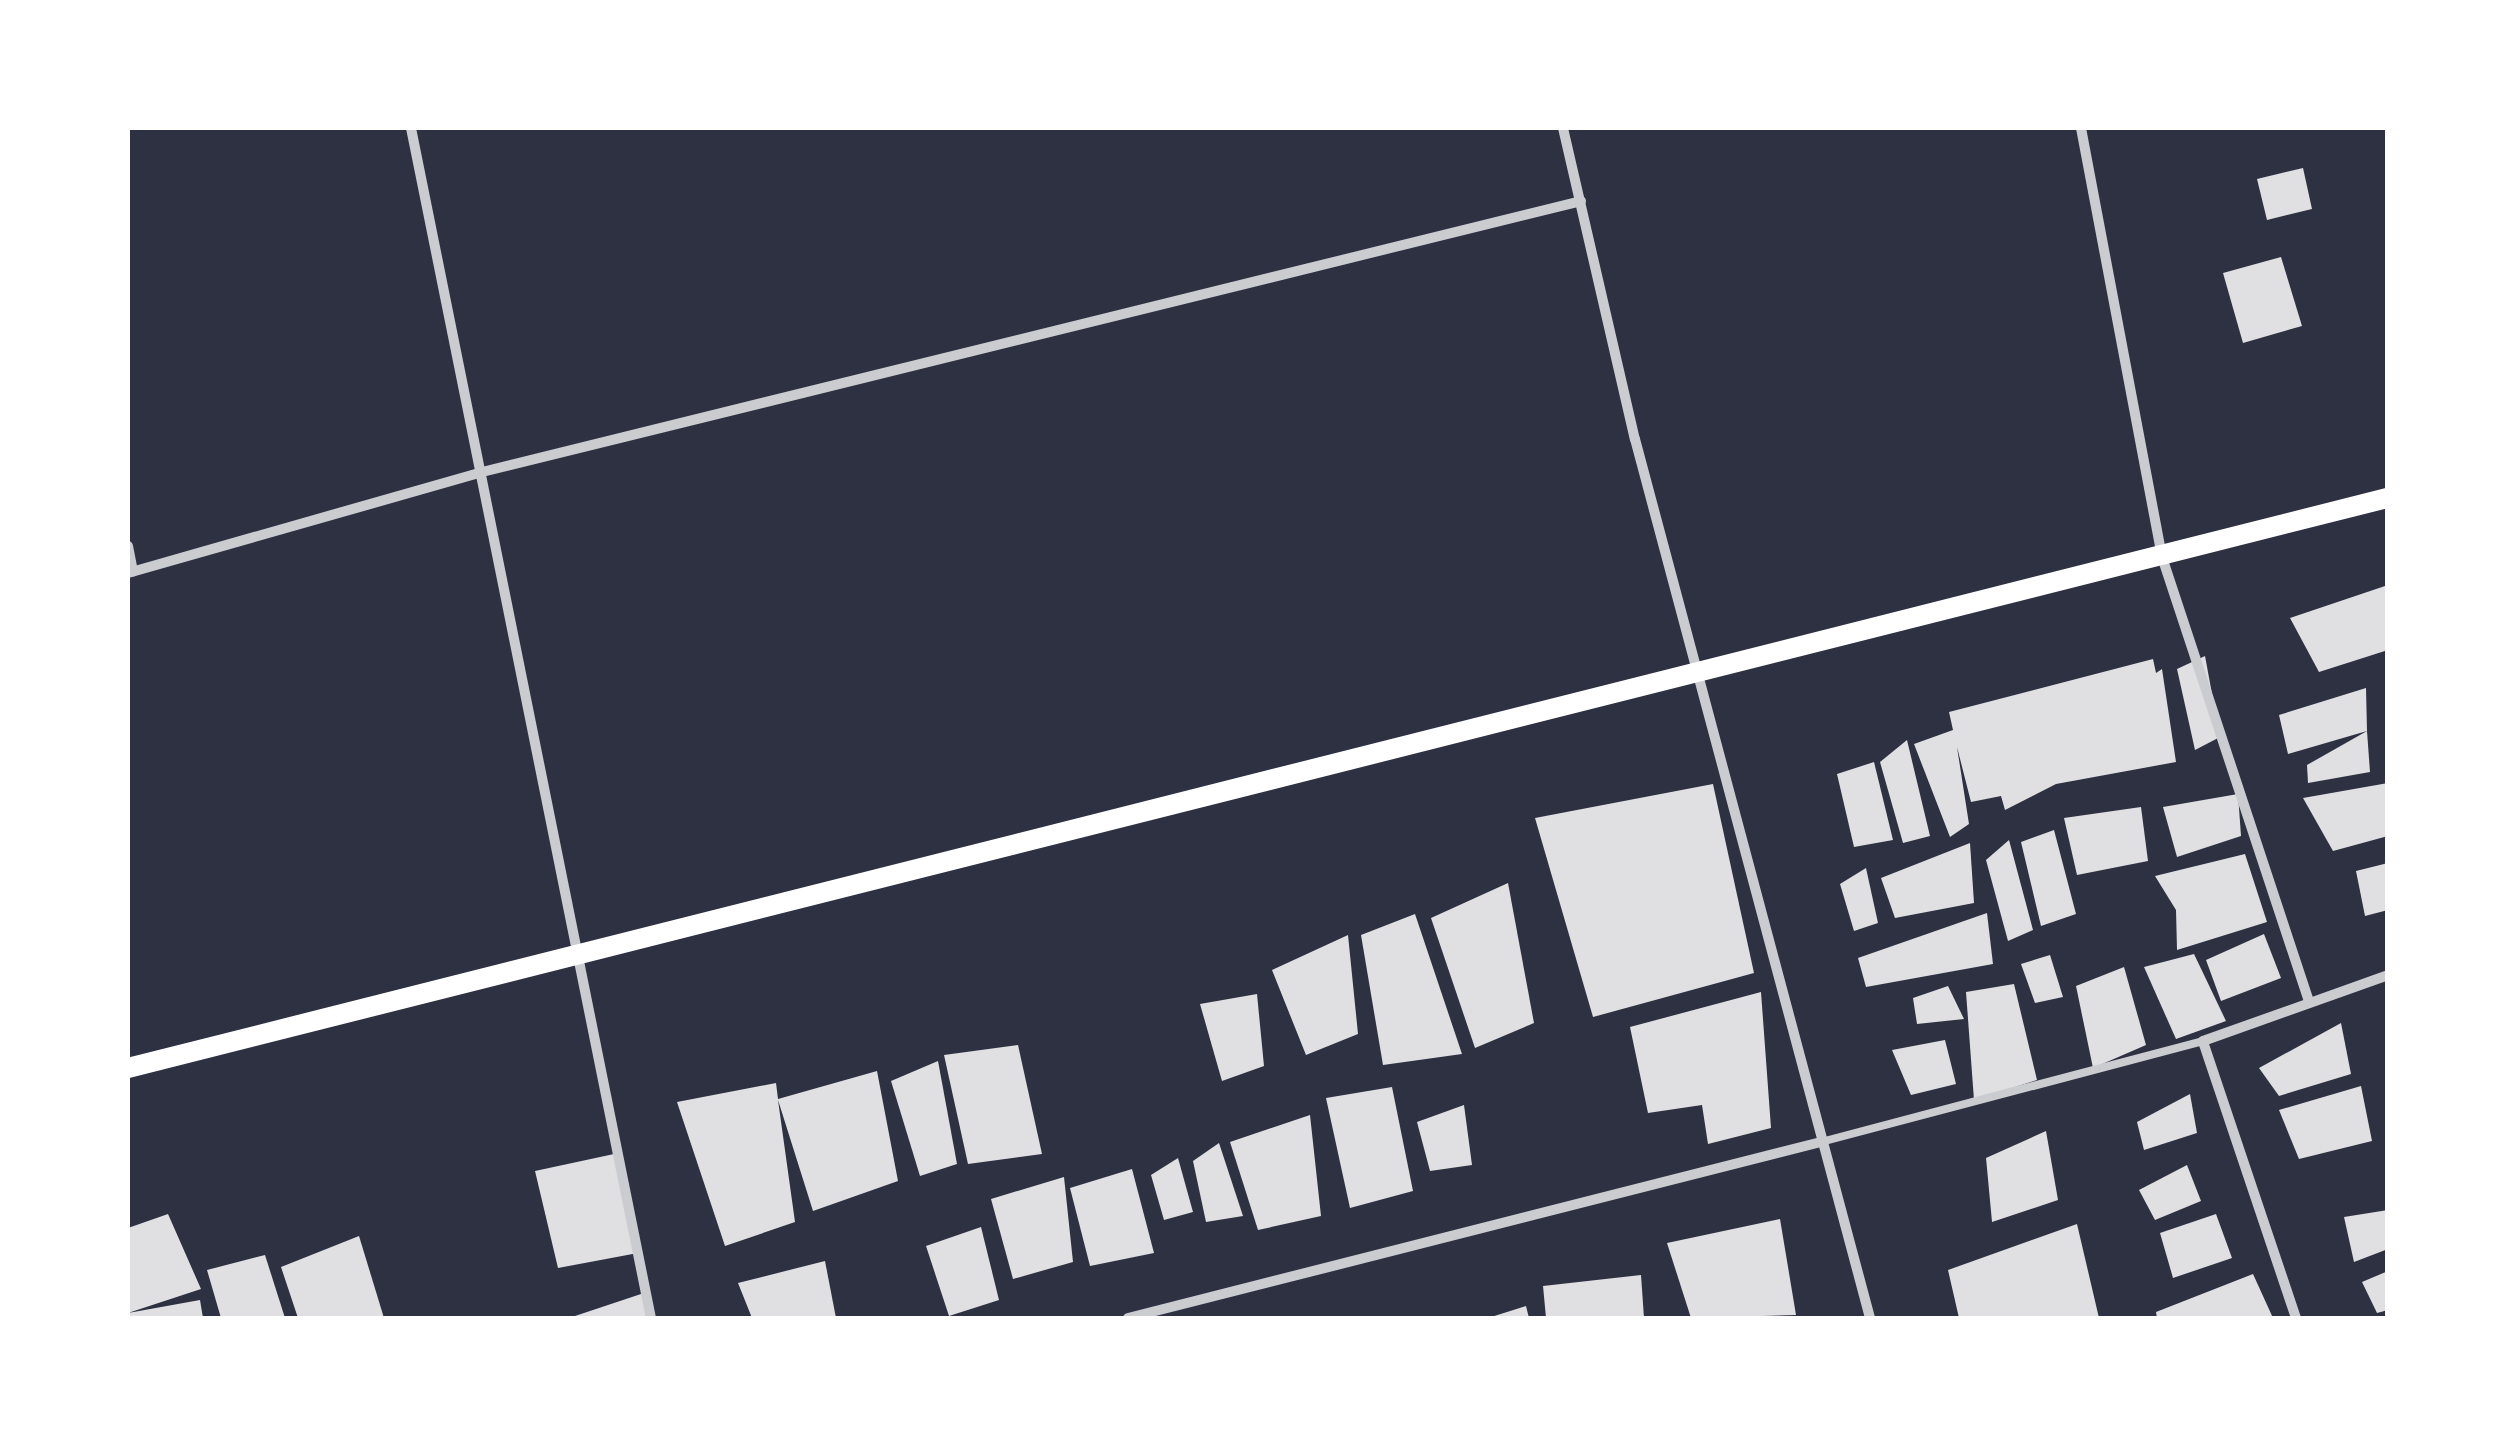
<!DOCTYPE html>
<html>
<head>
<meta charset="utf-8">
<style>
  body { margin:0 }
  #map { position:relative; width:2515px; height:1446px; overflow:hidden; background:#2d3142; font-family:"PT Sans",sans-serif }
  div>[style] { position:absolute }
  .building>* { inset:0; background:#e0e0e3 }
  .service>* { height:8px; margin:-4px; padding:0 4px; transform-origin:4px; border-radius:4px; background:#caccd0 }
  .minor>* { height:10px; margin:-5px; padding:0 5px; transform-origin:5px; border-radius:5px; background:#caccd0 }
  .secondary>* { height:20px; margin:-10px; padding:0 10px; transform-origin:10px; border-radius:10px; background:#fff }
  span { translate:-50% -50%; white-space:nowrap; text-align:center; line-height:1.15; -webkit-text-stroke:10px #fff; paint-order:stroke }
  .frame { position:absolute; inset:0; border:130px solid #fff; pointer-events:none }
</style>
</head>
<body>
<div id="map">
  <div class="building">
    <i style="clip-path:polygon(2303px 168px,2312px 209px,2267px 220px,2257px 179px)"></i>
    <i style="clip-path:polygon(2281px 257px,2302px 326px,2243px 343px,2223px 273px)"></i>
    <i style="clip-path:polygon(2388px 585px,2388px 650px,2319px 672px,2290px 618px)"></i>
    <i style="clip-path:polygon(2205px 656px,2220px 737px,2195px 750px,2177px 669px)"></i>
    <i style="clip-path:polygon(2153px 659px,2156px 673px,2162px 669px,2176px 762px,2056px 784px,2005px 810px,2001px 796px,1971px 802px,1957px 747px,1969px 824px,1950px 837px,1914px 744px,1953px 730px,1949px 712px)"></i>
    <i style="clip-path:polygon(2366px 688px,2367px 731px,2288px 754px,2279px 715px)"></i>
    <i style="clip-path:polygon(2367px 731px,2370px 772px,2308px 783px,2307px 765px)"></i>
    <i style="clip-path:polygon(1907px 740px,1930px 836px,1903px 843px,1880px 762px)"></i>
    <i style="clip-path:polygon(1874px 762px,1893px 840px,1854px 847px,1837px 774px)"></i>
    <i style="clip-path:polygon(2388px 783px,2388px 836px,2333px 851px,2303px 798px)"></i>
    <i style="clip-path:polygon(1713px 784px,1754px 973px,1593px 1017px,1535px 818px)"></i>
    <i style="clip-path:polygon(2238px 794px,2241px 836px,2177px 857px,2163px 807px)"></i>
    <i style="clip-path:polygon(2141px 807px,2148px 861px,2077px 875px,2064px 818px)"></i>
    <i style="clip-path:polygon(2054px 830px,2076px 914px,2041px 926px,2021px 842px)"></i>
    <i style="clip-path:polygon(2009px 840px,2033px 930px,2008px 941px,1986px 860px)"></i>
    <i style="clip-path:polygon(1970px 843px,1974px 903px,1895px 918px,1881px 878px)"></i>
    <i style="clip-path:polygon(2245px 854px,2267px 922px,2177px 950px,2176px 910px,2155px 876px)"></i>
    <i style="clip-path:polygon(2388px 863px,2388px 910px,2365px 916px,2356px 871px)"></i>
    <i style="clip-path:polygon(1866px 868px,1878px 923px,1854px 931px,1840px 884px)"></i>
    <i style="clip-path:polygon(1508px 883px,1534px 1023px,1475px 1048px,1431px 918px)"></i>
    <i style="clip-path:polygon(1987px 913px,1993px 964px,1866px 987px,1858px 958px)"></i>
    <i style="clip-path:polygon(1415px 914px,1462px 1054px,1383px 1065px,1361px 935px)"></i>
    <i style="clip-path:polygon(2264px 934px,2281px 978px,2221px 1001px,2206px 960px)"></i>
    <i style="clip-path:polygon(1348px 935px,1358px 1034px,1306px 1055px,1272px 970px)"></i>
    <i style="clip-path:polygon(2194px 954px,2226px 1021px,2176px 1039px,2144px 967px)"></i>
    <i style="clip-path:polygon(2050px 955px,2063px 997px,2035px 1003px,2021px 964px)"></i>
    <i style="clip-path:polygon(2124px 967px,2146px 1045px,2093px 1068px,2076px 986px)"></i>
    <i style="clip-path:polygon(2014px 984px,2037px 1080px,1974px 1100px,1966px 992px)"></i>
    <i style="clip-path:polygon(1948px 986px,1964px 1019px,1917px 1024px,1913px 998px)"></i>
    <i style="clip-path:polygon(1761px 992px,1771px 1128px,1708px 1144px,1702px 1105px,1648px 1113px,1630px 1027px)"></i>
    <i style="clip-path:polygon(1257px 994px,1264px 1066px,1222px 1081px,1200px 1004px)"></i>
    <i style="clip-path:polygon(2341px 1023px,2351px 1074px,2279px 1096px,2259px 1068px)"></i>
    <i style="clip-path:polygon(1945px 1040px,1956px 1084px,1911px 1095px,1892px 1050px)"></i>
    <i style="clip-path:polygon(1018px 1045px,1042px 1154px,968px 1164px,944px 1055px)"></i>
    <i style="clip-path:polygon(938px 1061px,957px 1164px,920px 1176px,891px 1081px)"></i>
    <i style="clip-path:polygon(877px 1071px,898px 1181px,813px 1211px,778px 1100px,795px 1222px,725px 1246px,677px 1102px,776px 1083px,778px 1099px)"></i>
    <i style="clip-path:polygon(2361px 1086px,2372px 1141px,2299px 1159px,2279px 1110px)"></i>
    <i style="clip-path:polygon(1392px 1087px,1413px 1191px,1350px 1208px,1326px 1098px)"></i>
    <i style="clip-path:polygon(2190px 1094px,2197px 1133px,2144px 1150px,2137px 1122px)"></i>
    <i style="clip-path:polygon(1464px 1105px,1472px 1165px,1430px 1171px,1417px 1122px)"></i>
    <i style="clip-path:polygon(1310px 1115px,1321px 1216px,1258px 1230px,1230px 1142px)"></i>
    <i style="clip-path:polygon(2046px 1131px,2058px 1200px,1992px 1222px,1986px 1158px)"></i>
    <i style="clip-path:polygon(1219px 1143px,1243px 1216px,1206px 1222px,1193px 1161px)"></i>
    <i style="clip-path:polygon(614px 1154px,638px 1253px,558px 1268px,535px 1171px)"></i>
    <i style="clip-path:polygon(1178px 1158px,1193px 1212px,1164px 1220px,1151px 1175px)"></i>
    <i style="clip-path:polygon(2187px 1165px,2201px 1201px,2155px 1220px,2139px 1190px)"></i>
    <i style="clip-path:polygon(1132px 1169px,1154px 1253px,1090px 1266px,1070px 1188px)"></i>
    <i style="clip-path:polygon(1064px 1177px,1073px 1262px,1013px 1279px,991px 1199px)"></i>
    <i style="clip-path:polygon(2388px 1210px,2388px 1249px,2354px 1262px,2344px 1217px)"></i>
    <i style="clip-path:polygon(168px 1214px,201px 1289px,128px 1313px,200px 1300px,203px 1318px,128px 1318px,128px 1228px)"></i>
    <i style="clip-path:polygon(2216px 1214px,2232px 1258px,2173px 1278px,2160px 1233px)"></i>
    <i style="clip-path:polygon(1780px 1219px,1796px 1315px,1691px 1318px,1667px 1243px)"></i>
    <i style="clip-path:polygon(2077px 1224px,2099px 1318px,1959px 1318px,1948px 1270px)"></i>
    <i style="clip-path:polygon(981px 1227px,999px 1300px,949px 1316px,926px 1246px)"></i>
    <i style="clip-path:polygon(359px 1236px,384px 1318px,298px 1318px,281px 1267px)"></i>
    <i style="clip-path:polygon(265px 1255px,285px 1318px,221px 1318px,207px 1270px)"></i>
    <i style="clip-path:polygon(825px 1261px,836px 1318px,752px 1318px,738px 1283px)"></i>
    <i style="clip-path:polygon(2388px 1271px,2388px 1310px,2377px 1313px,2362px 1282px)"></i>
    <i style="clip-path:polygon(2253px 1274px,2273px 1318px,2157px 1318px,2156px 1312px)"></i>
    <i style="clip-path:polygon(1641px 1275px,1644px 1318px,1546px 1318px,1543px 1286px)"></i>
    <i style="clip-path:polygon(647px 1292px,652px 1318px,569px 1318px)"></i>
    <i style="clip-path:polygon(1526px 1306px,1529px 1318px,1488px 1318px)"></i>
  </div>
  <div class="service">
    <i style="left:1821px;top:1142px;width:395px;rotate:-14.8deg"></i>
  </div>
  <div class="minor">
    <i style="left:411px;top:128px;width:1214px;rotate:78.6deg"></i>
    <i style="left:1563px;top:128px;width:319px;rotate:77deg"></i>
    <i style="left:1635px;top:439px;width:910px;rotate:75.03deg"></i>
    <i style="left:2081px;top:128px;width:437px;rotate:79.3deg"></i>
    <i style="left:2162px;top:557px;width:469px;rotate:71.7deg"></i>
    <i style="left:128px;top:546px;width:26px;rotate:79deg"></i>
    <i style="left:128px;top:573px;width:364px;rotate:-15.9deg"></i>
    <i style="left:478px;top:473px;width:1136px;rotate:-13.85deg"></i>
    <i style="left:1128px;top:1318px;width:715px;rotate:-14.25deg"></i>
    <i style="left:2296px;top:1318px;width:292px;rotate:-108.6deg"></i>
    <i style="left:2203px;top:1041px;width:196px;rotate:-19.6deg"></i>
  </div>
  <div class="secondary">
    <i style="left:128px;top:1068px;width:2331px;rotate:-14.16deg"></i>
  </div>
  <div class="frame"></div>
</div>
</body>
</html>
